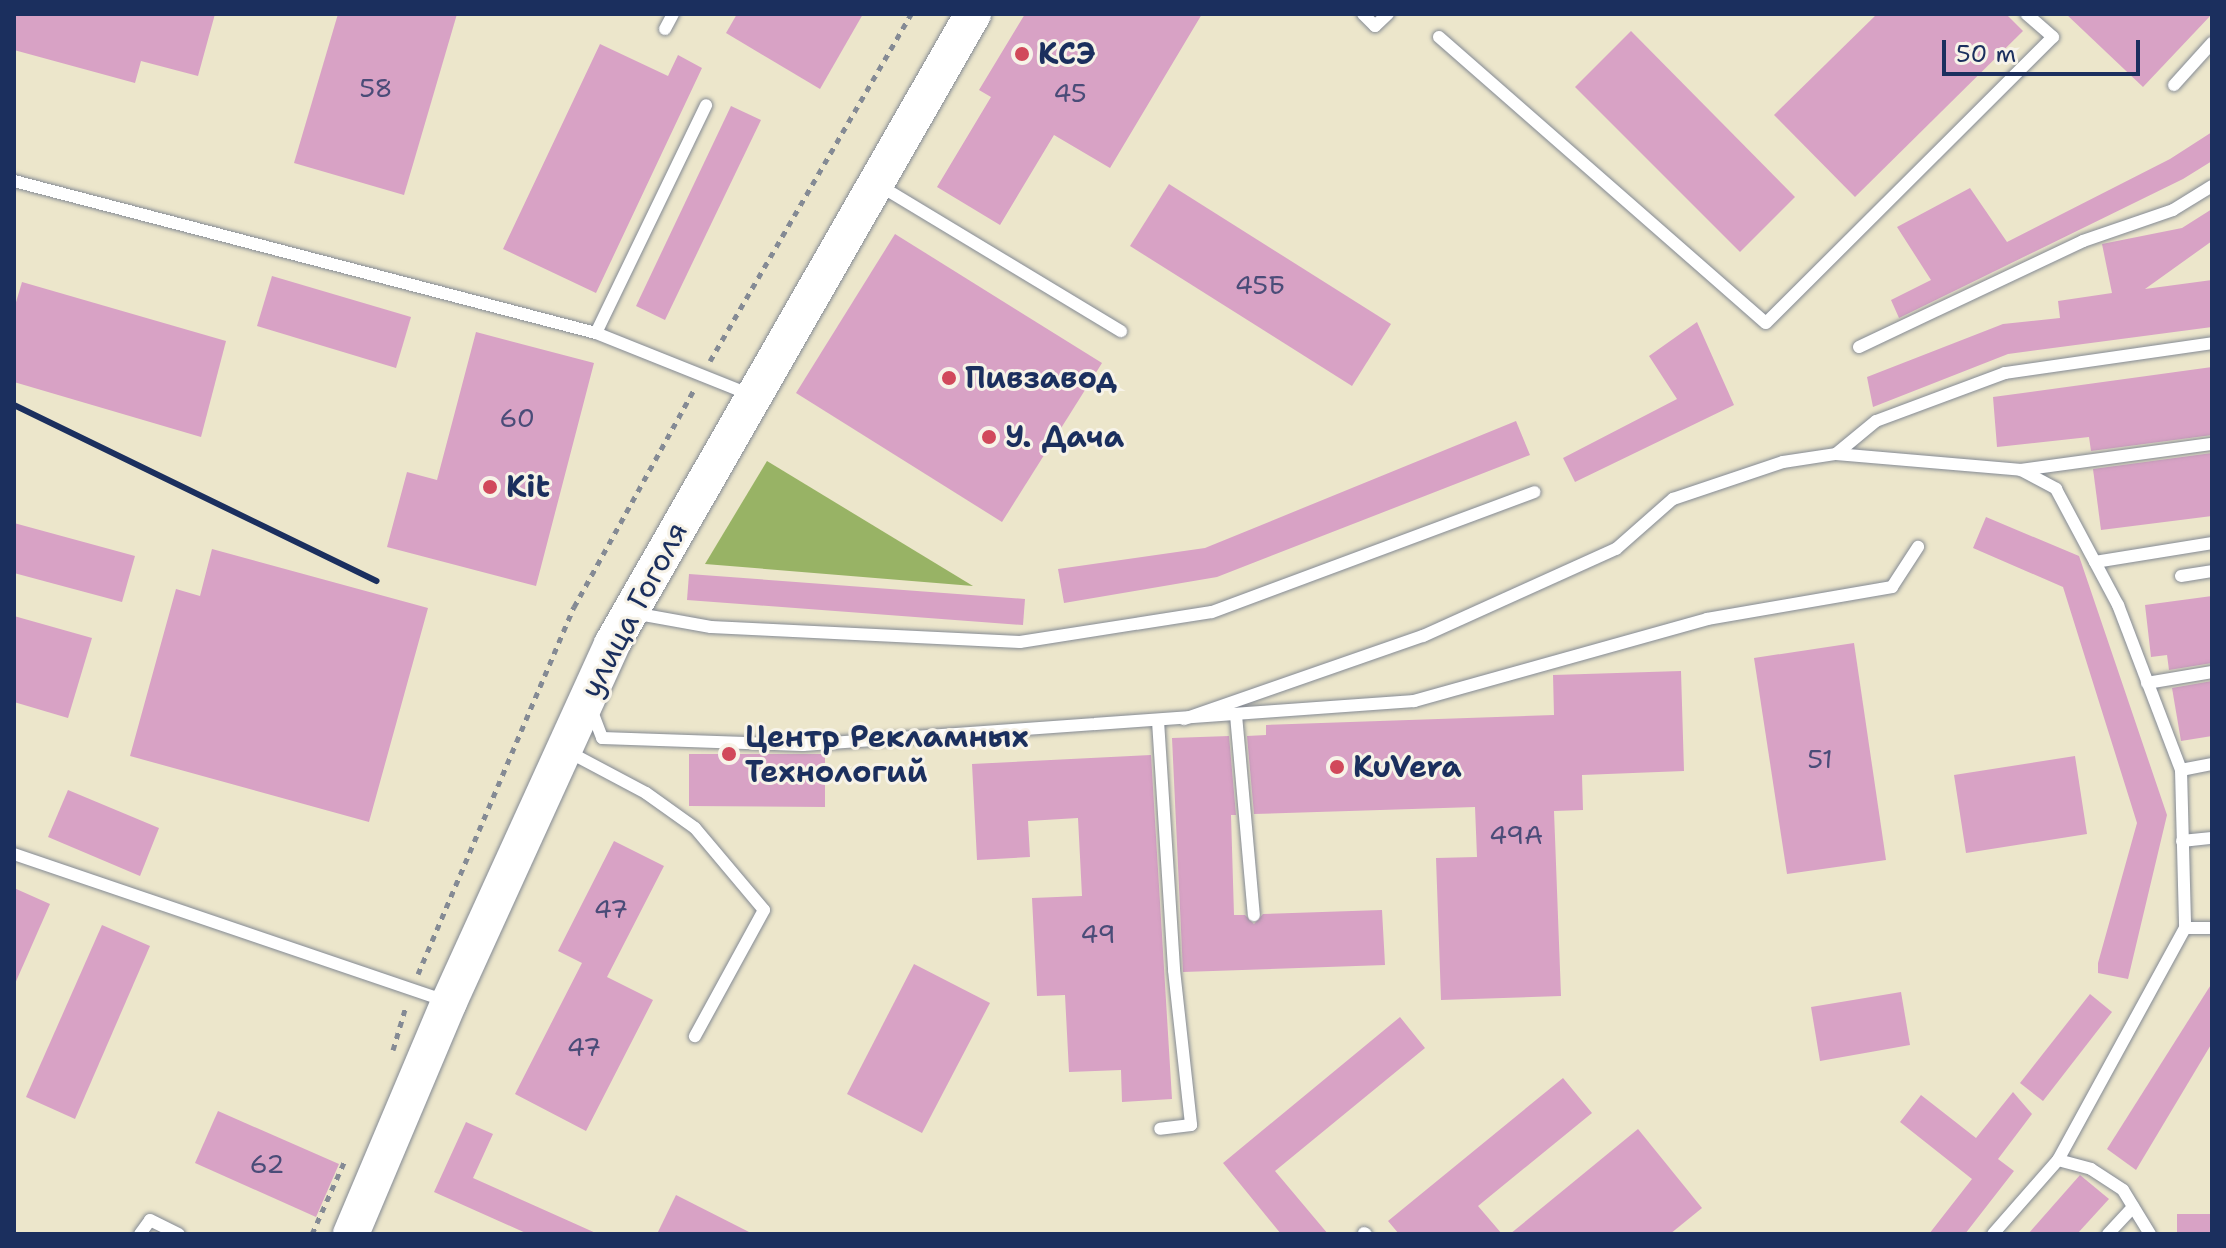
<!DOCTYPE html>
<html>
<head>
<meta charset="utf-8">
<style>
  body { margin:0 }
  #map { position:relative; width:2226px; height:1248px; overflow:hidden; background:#ece6cb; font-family:"Shantell Sans",sans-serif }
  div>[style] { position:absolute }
  .forest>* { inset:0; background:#98b365 }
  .building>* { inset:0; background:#d8a2c5 }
  .path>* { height:5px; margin-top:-2.5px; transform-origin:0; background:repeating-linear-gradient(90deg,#848a94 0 6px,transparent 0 12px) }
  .roads { filter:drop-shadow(0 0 2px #848a94) drop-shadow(0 0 2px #848a94) }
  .lane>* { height:12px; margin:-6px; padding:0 6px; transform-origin:6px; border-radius:6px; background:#fff }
  .secondary>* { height:36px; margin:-18px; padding:0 18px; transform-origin:18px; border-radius:18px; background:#fff }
  .rail>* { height:6px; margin:-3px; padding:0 3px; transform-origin:3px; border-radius:3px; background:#1b2f5e }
  .dots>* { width:22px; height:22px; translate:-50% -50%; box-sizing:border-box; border:4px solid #f7f3e8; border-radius:50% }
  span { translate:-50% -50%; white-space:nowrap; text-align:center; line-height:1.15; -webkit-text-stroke:6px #f7f3e8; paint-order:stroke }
  .number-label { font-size:26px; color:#4a4c78 }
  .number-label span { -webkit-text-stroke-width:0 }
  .poi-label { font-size:30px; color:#1b2f5e; font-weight:700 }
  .left { translate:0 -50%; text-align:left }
  .street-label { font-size:30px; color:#1b2f5e }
  .frame { position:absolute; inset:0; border:16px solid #1b2f5e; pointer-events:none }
  .scale { position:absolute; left:1942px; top:40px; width:198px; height:36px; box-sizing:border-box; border:4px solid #1b2f5e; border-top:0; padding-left:10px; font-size:24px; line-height:28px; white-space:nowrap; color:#1b2f5e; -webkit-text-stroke:6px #f7f3e8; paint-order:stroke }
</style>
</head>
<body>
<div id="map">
  <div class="forest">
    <i style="clip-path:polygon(767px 461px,973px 586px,705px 564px)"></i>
  </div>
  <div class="building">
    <i style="clip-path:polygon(14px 14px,215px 14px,198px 76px,141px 61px,135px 83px,14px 50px)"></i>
    <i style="clip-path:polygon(338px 14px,457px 14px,404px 195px,294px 163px)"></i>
    <i style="clip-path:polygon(737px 14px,863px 14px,820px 89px,726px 33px)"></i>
    <i style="clip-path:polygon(1025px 14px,1202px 14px,1110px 168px,1054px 135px,1000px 225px,937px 187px,991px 97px,979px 90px)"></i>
    <i style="clip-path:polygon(1877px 14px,2006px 14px,2023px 31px,1855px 197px,1774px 115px)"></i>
    <i style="clip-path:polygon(2066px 14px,2212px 14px,2143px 87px)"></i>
    <i style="clip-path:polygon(1631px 31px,1795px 197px,1740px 252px,1575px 87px)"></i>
    <i style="clip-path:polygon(600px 44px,668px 76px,678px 55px,702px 68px,596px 293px,503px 249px)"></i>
    <i style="clip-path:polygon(731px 106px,761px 120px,665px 320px,636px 306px)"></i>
    <i style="clip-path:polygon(2212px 132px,2212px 161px,2183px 179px,1899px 318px,1891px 300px,1931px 280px,1897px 227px,1970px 188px,2007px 242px,2170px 159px)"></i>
    <i style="clip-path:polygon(1169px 184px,1391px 324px,1352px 386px,1130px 246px)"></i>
    <i style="clip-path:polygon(2212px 209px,2212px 241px,2145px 289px,2212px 280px,2212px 327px,2008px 354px,1873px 407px,1867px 377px,2003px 324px,2060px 318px,2058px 301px,2112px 293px,2102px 244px,2182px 228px)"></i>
    <i style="clip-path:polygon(895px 234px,1102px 363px,1002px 522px,796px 393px)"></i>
    <i style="clip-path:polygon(272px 276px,411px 317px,396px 368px,257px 326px)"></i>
    <i style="clip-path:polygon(22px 282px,226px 341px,201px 437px,14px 382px,14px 309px)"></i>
    <i style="clip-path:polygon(1697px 322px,1734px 405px,1575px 482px,1563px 458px,1677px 399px,1649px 356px)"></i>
    <i style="clip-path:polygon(476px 332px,594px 363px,536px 586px,387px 547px,407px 472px,437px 480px)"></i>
    <i style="clip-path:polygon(2212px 367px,2212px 435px,2091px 451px,2089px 437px,1997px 447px,1993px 397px)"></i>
    <i style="clip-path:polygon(1516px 421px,1530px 455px,1217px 577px,1064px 603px,1058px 569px,1205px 548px)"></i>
    <i style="clip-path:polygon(2212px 453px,2212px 516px,2101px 530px,2093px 469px)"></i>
    <i style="clip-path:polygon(1986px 517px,2079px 556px,2167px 815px,2128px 979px,2098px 973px,2098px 963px,2137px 823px,2063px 587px,1973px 548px)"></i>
    <i style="clip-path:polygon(14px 523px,135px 556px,122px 602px,14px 573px)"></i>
    <i style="clip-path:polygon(212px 549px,428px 608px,369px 822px,130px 756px,176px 589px,200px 596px)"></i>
    <i style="clip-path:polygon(689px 574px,1025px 599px,1023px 625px,687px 600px)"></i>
    <i style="clip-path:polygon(2212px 596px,2212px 663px,2169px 670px,2167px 655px,2151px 657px,2145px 605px)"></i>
    <i style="clip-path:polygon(14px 616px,92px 638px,68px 718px,14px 702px)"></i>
    <i style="clip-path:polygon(1854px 643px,1886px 860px,1787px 874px,1754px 658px)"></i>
    <i style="clip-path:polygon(1681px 671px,1684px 771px,1582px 775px,1583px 810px,1554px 811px,1561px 996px,1441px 1000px,1436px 858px,1477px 857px,1475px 807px,1254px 814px,1247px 736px,1266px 735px,1266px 725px,1554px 715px,1553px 675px)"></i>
    <i style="clip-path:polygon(2212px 681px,2212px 736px,2181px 741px,2172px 688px)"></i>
    <i style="clip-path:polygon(1229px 736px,1236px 815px,1231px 815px,1234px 915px,1245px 915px,1254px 924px,1263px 914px,1382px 910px,1385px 965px,1183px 972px,1172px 738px)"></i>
    <i style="clip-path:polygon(689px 754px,825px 754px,825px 807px,689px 806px)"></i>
    <i style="clip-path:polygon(1151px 755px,1172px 1099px,1122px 1102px,1121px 1070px,1069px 1072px,1065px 995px,1037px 996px,1032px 898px,1082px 896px,1078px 818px,1028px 821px,1030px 857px,977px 860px,972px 764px)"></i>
    <i style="clip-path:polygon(2075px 756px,2087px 834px,1966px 853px,1954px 775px)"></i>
    <i style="clip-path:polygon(68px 790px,159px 828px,140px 876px,48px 837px)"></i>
    <i style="clip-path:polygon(614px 841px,664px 866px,607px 977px,653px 1000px,586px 1131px,515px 1094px,582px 963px,558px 951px)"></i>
    <i style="clip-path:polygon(14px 888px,50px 904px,14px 986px)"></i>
    <i style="clip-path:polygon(102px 925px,150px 946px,75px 1119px,26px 1097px)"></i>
    <i style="clip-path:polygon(914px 964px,990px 1003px,922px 1133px,847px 1094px)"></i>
    <i style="clip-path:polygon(2212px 983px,2212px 1043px,2136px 1170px,2107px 1149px)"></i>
    <i style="clip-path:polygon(1901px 992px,1910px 1045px,1820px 1061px,1811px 1007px)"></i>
    <i style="clip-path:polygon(2090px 994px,2112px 1012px,2043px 1101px,2020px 1083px)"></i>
    <i style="clip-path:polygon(1400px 1017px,1425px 1048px,1275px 1171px,1328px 1234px,1281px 1234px,1223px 1163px)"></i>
    <i style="clip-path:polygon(1563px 1078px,1592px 1113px,1478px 1206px,1502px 1234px,1399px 1234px,1388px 1221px)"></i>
    <i style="clip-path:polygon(2013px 1092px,2032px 1114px,1998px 1159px,2014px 1171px,1965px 1234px,1929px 1234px,1972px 1179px,1900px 1122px,1921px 1095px,1976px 1138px)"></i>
    <i style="clip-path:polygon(218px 1111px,339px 1164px,316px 1217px,195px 1163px)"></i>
    <i style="clip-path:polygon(466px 1122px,493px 1134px,473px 1178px,598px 1234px,528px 1234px,434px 1192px)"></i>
    <i style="clip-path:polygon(1638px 1129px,1702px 1208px,1670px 1234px,1510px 1234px)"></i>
    <i style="clip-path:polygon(2080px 1175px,2109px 1199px,2077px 1234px,2028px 1234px)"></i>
    <i style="clip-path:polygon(676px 1195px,753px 1234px,657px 1234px)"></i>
    <i style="clip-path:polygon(2177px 1214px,2211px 1214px,2211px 1234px,2177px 1234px)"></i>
  </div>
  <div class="path">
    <i style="left:710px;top:361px;width:401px;rotate:-59.9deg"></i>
    <i style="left:418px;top:974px;width:399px;rotate:-67deg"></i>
    <i style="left:574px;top:607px;width:247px;rotate:-61.1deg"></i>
    <i style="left:393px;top:1050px;width:46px;rotate:-73.5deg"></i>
    <i style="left:312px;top:1234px;width:83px;rotate:-65.9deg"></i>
  </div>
  <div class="roads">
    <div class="lane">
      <i style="left:1363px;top:14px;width:17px;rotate:45deg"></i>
      <i style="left:1375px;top:26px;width:18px;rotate:-43deg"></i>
      <i style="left:665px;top:29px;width:17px;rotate:-62deg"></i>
      <i style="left:1439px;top:37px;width:434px;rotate:41.2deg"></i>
      <i style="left:1766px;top:323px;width:405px;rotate:-44.9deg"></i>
      <i style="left:2053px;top:37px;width:35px;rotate:-139deg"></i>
      <i style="left:2174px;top:85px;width:57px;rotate:-47.9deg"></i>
      <i style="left:14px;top:181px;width:602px;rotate:14.64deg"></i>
      <i style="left:596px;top:333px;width:167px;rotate:21.8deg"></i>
      <i style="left:877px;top:184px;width:285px;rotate:31.1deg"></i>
      <i style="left:596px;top:333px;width:253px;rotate:-64.2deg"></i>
      <i style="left:1859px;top:347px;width:248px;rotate:-25.3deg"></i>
      <i style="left:2083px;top:241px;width:95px;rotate:-19deg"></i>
      <i style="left:2173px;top:210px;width:46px;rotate:-31.6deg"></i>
      <i style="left:1836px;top:454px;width:52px;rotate:-39.5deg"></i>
      <i style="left:1876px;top:421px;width:138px;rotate:-20.4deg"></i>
      <i style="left:2005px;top:373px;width:209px;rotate:-8.2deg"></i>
      <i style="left:2021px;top:470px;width:193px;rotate:-7.8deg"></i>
      <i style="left:2095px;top:562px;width:119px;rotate:-9.2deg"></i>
      <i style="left:2181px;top:576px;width:31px;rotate:-9deg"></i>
      <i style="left:633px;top:613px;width:79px;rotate:10.2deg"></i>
      <i style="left:711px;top:627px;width:309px;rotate:2.8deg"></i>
      <i style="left:1020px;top:642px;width:194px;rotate:-8.9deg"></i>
      <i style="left:1212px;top:612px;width:344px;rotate:-20.4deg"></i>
      <i style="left:2147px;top:683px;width:66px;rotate:-9.6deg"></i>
      <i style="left:591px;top:709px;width:31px;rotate:69deg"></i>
      <i style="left:602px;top:738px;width:201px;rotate:2deg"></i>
      <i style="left:803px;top:745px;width:613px;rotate:-4.12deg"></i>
      <i style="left:1414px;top:701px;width:304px;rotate:-15.6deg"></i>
      <i style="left:1707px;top:619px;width:188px;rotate:-9.8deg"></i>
      <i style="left:1892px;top:587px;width:48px;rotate:-57deg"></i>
      <i style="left:1236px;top:715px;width:201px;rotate:84.9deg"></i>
      <i style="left:1184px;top:719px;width:253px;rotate:-19.2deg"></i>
      <i style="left:1423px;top:636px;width:212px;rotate:-24.3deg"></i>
      <i style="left:1616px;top:549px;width:76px;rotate:-41.3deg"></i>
      <i style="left:1673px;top:499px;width:116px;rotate:-18.6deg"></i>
      <i style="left:1783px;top:462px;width:54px;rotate:-8.6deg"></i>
      <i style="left:1836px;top:454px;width:186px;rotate:4.9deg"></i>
      <i style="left:2021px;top:470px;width:40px;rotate:28deg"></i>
      <i style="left:2056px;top:489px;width:132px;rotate:61.9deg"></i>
      <i style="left:2118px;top:605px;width:177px;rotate:69.1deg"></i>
      <i style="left:2181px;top:770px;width:158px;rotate:88.5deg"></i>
      <i style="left:2185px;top:928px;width:264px;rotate:118.7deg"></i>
      <i style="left:2058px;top:1160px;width:98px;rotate:131.3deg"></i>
      <i style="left:1158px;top:721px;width:250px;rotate:86.3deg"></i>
      <i style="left:1174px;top:970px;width:156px;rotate:83.7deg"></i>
      <i style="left:1191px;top:1125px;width:31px;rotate:173deg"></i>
      <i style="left:567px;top:751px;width:89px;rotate:28deg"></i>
      <i style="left:646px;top:793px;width:60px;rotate:35.5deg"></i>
      <i style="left:695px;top:828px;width:107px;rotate:49.9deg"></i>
      <i style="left:764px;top:910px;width:144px;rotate:118.7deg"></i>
      <i style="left:2181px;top:770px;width:32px;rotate:-11deg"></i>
      <i style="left:2182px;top:841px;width:30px;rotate:-6deg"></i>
      <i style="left:14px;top:854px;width:456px;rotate:18.8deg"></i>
      <i style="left:2185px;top:928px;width:27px"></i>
      <i style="left:2058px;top:1160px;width:34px;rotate:15deg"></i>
      <i style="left:2091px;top:1169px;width:38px;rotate:33deg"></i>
      <i style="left:2123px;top:1190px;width:52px;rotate:58.5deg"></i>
      <i style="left:1364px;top:1233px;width:2px;rotate:27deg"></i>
      <i style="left:140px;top:1234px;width:17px;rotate:-54deg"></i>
      <i style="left:150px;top:1220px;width:32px;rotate:26deg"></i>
      <i style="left:2108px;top:1234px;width:37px;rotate:-47deg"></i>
    </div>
    <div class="secondary">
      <i style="left:351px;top:1234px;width:252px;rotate:-67.1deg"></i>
      <i style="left:449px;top:1002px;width:393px;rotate:-65.5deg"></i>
      <i style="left:612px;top:644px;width:726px;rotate:-60.19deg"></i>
    </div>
  </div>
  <div class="rail">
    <i style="left:14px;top:405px;width:403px;rotate:25.9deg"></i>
  </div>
  <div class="dots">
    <i style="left:1022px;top:54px;background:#d1495b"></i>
    <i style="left:949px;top:378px;background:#d1495b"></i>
    <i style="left:989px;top:437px;background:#d1495b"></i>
    <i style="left:490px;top:487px;background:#d1495b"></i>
    <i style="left:729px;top:754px;background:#d1495b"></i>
    <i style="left:1337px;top:767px;background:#d1495b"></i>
  </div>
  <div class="number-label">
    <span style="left:376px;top:88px">58</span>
    <span style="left:1070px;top:93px">45</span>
    <span style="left:1260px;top:285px">45Б</span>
    <span style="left:517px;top:418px">60</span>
    <span style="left:1820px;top:759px">51</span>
    <span style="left:1516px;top:835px">49А</span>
    <span style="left:611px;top:909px">47</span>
    <span style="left:1098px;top:934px">49</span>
    <span style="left:584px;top:1047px">47</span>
    <span style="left:267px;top:1164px">62</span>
  </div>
  <div class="poi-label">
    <span class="left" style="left:1038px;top:54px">КСЭ</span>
    <span class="left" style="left:965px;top:378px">Пивзавод</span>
    <span class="left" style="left:1005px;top:437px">У. Дача</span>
    <span class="left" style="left:506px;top:487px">Kit</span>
    <span class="left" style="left:745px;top:754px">Центр Рекламных<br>Технологий</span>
    <span class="left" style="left:1353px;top:767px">KuVera</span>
  </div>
  <div class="street-label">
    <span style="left:634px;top:610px;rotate:-62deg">улица Гоголя</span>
  </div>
  <div class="frame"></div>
  <div class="scale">50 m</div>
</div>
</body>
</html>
